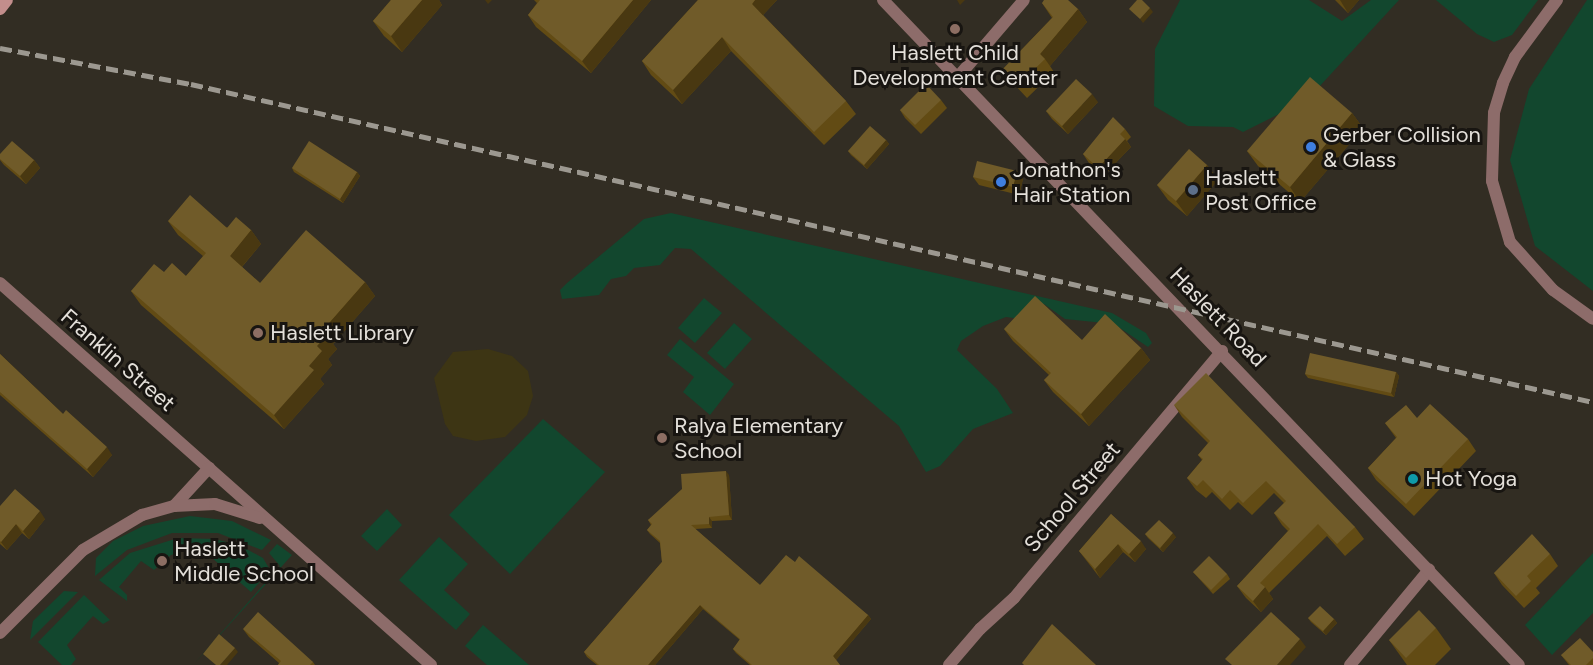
<!DOCTYPE html>
<html>
<head>
<meta charset="utf-8">
<style>
  body { margin:0 }
  #map { position:relative; width:1593px; height:665px; overflow:hidden; background:#322d23; font-family:Figtree,sans-serif }
  div>[style] { position:absolute }
  .green>* { inset:0; background:#12472e }
  .sand>* { inset:0; background:#3d3514 }
  .minor>* { height:12px; margin:-6px; padding:0 6px; transform-origin:6px; border-radius:6px; background:#8d6c6a }
  .tertiary>* { height:12px; margin:-6px; padding:0 6px; transform-origin:6px; border-radius:6px; background:#8d6c6a }
  .secondary>* { height:12px; margin:-6px; padding:0 6px; transform-origin:6px; border-radius:6px; background:#c38e8c }
  .rail>* { height:4.5px; margin-top:-2.25px; transform-origin:0; background:repeating-linear-gradient(90deg,#9c9890 0 12px,transparent 0 18px) }
  .wall>* { inset:0; background:#624b14 }
  .shaded-wall>* { inset:0; background:#493811 }
  .building>* { inset:0; background:#705b29 }
  .dots>* { width:16px; height:16px; translate:-50% -50%; box-sizing:border-box; border:3px solid #181511; border-radius:50% }
  span { translate:-50% -50%; white-space:nowrap; text-align:center; line-height:1.15; -webkit-text-stroke:6px #181511; paint-order:stroke }
  .poi-label { font-size:22px; color:#e4e0da }
  .left { translate:0 -50%; text-align:left }
  .street-label { font-size:22px; color:#e4e0da }
</style>
</head>
<body>
<div id="map">
  <div class="green">
    <i style="clip-path:polygon(1180px 0,1309px 0,1342px 21px,1371px 0,1399px 0,1307px 100px,1243px 132px,1233px 127px,1188px 126px,1154px 106px,1155px 49px)"></i>
    <i style="clip-path:polygon(1436px 0,1538px 0,1512px 35px,1494px 42px,1477px 34px)"></i>
    <i style="clip-path:polygon(1587px 0,1593px 0,1593px 291px,1535px 246px,1510px 160px,1529px 89px)"></i>
    <i style="clip-path:polygon(671px 213px,1112px 313px,1146px 333px,1152px 343px,1148px 347px,1114px 324px,1065px 319px,1044px 304px,1022px 319px,1006px 317px,983px 326px,961px 341px,957px 350px,997px 389px,1013px 413px,973px 429px,940px 466px,926px 472px,899px 426px,691px 249px,675px 248px,660px 265px,634px 268px,626px 276px,611px 279px,599px 295px,562px 299px,560px 290px,567px 283px,644px 219px)"></i>
    <i style="clip-path:polygon(704px 298px,722px 313px,695px 343px,678px 328px)"></i>
    <i style="clip-path:polygon(734px 323px,752px 339px,725px 369px,707px 353px)"></i>
    <i style="clip-path:polygon(680px 339px,734px 384px,710px 415px,683px 392px,694px 377px,667px 355px)"></i>
    <i style="clip-path:polygon(543px 419px,605px 472px,510px 574px,449px 515px)"></i>
    <i style="clip-path:polygon(387px 509px,402px 525px,377px 551px,361px 536px)"></i>
    <i style="clip-path:polygon(190px 516px,232px 521px,271px 540px,262px 550px,218px 533px,172px 533px,127px 550px,95px 576px,96px 558px,113px 541px,143px 526px)"></i>
    <i style="clip-path:polygon(439px 537px,468px 564px,444px 590px,470px 614px,456px 630px,399px 580px)"></i>
    <i style="clip-path:polygon(178px 538px,215px 539px,241px 546px,263px 558px,270px 570px,251px 592px,211px 557px,190px 549px,171px 555px,154px 570px,141px 561px,119px 587px,127px 595px,127px 601px,99px 580px,130px 553px)"></i>
    <i style="clip-path:polygon(277px 544px,292px 555px,193px 665px,280px 566px,269px 553px)"></i>
    <i style="clip-path:polygon(1593px 553px,1593px 613px,1552px 655px,1525px 625px)"></i>
    <i style="clip-path:polygon(64px 591px,78px 592px,30px 640px,33px 621px)"></i>
    <i style="clip-path:polygon(84px 595px,110px 620px,103px 624px,93px 616px,67px 645px,76px 659px,71px 665px,62px 665px,38px 642px)"></i>
    <i style="clip-path:polygon(483px 625px,529px 665px,487px 665px,465px 646px)"></i>
  </div>
  <div class="sand">
    <i style="clip-path:polygon(488px 349px,512px 356px,528px 371px,533px 396px,527px 415px,505px 437px,476px 441px,453px 436px,445px 424px,434px 378px,453px 352px)"></i>
  </div>
  <div class="minor">
    <i style="left:958px;top:77px;width:101px;rotate:-49.4deg"></i>
    <i style="left:0;top:283px;width:576px;rotate:41.55deg"></i>
    <i style="left:174px;top:506px;width:52px;rotate:-47.4deg"></i>
    <i style="left:0;top:633px;width:117px;rotate:-45deg"></i>
    <i style="left:83px;top:550px;width:69px;rotate:-30.7deg"></i>
    <i style="left:142px;top:515px;width:33px;rotate:-16deg"></i>
    <i style="left:174px;top:506px;width:41px;rotate:-2.8deg"></i>
    <i style="left:215px;top:504px;width:47px;rotate:17.3deg"></i>
    <i style="left:949px;top:665px;width:48px;rotate:-49.3deg"></i>
    <i style="left:980px;top:629px;width:46px;rotate:-42.4deg"></i>
    <i style="left:1014px;top:598px;width:323px;rotate:-49.9deg"></i>
    <i style="left:1350px;top:665px;width:124px;rotate:-50.3deg"></i>
  </div>
  <div class="tertiary">
    <i style="left:883px;top:0;width:920px;rotate:46.28deg"></i>
    <i style="left:1557px;top:0;width:71px;rotate:126.4deg"></i>
    <i style="left:1515px;top:57px;width:29px;rotate:115deg"></i>
    <i style="left:1503px;top:83px;width:31px;rotate:107deg"></i>
    <i style="left:1494px;top:113px;width:68px;rotate:91.7deg"></i>
    <i style="left:1492px;top:181px;width:64px;rotate:73.6deg"></i>
    <i style="left:1510px;top:242px;width:64px;rotate:48.1deg"></i>
    <i style="left:1553px;top:290px;width:49px;rotate:35.9deg"></i>
  </div>
  <div class="secondary">
    <i style="left:0;top:9px;width:11px;rotate:-52deg"></i>
  </div>
  <div class="rail">
    <i style="left:0;top:48px;width:194px;rotate:10.7deg"></i>
    <i style="left:191px;top:84px;width:1438px;rotate:12.78deg"></i>
  </div>
  <div class="wall">
    <i style="clip-path:polygon(391px 0,439px 0,442px 5px,402px 52px,384px 36px,373px 21px)"></i>
    <i style="clip-path:polygon(534px 0,651px 0,591px 73px,536px 27px,528px 15px,537px 3px)"></i>
    <i style="clip-path:polygon(698px 0,777px 0,763px 15px,846px 101px,856px 114px,824px 145px,731px 51px,682px 104px,651px 75px,642px 61px)"></i>
    <i style="clip-path:polygon(1335px 0,1359px 0,1348px 13px)"></i>
    <i style="clip-path:polygon(1042px 3px,1078px 9px,1087px 22px,1050px 66px,1054px 72px,1027px 98px,1012px 82px,1003px 69px,1052px 18px)"></i>
    <i style="clip-path:polygon(941px 100px,947px 108px,921px 134px,905px 118px,900px 110px)"></i>
    <i style="clip-path:polygon(1098px 102px,1068px 134px,1052px 119px,1046px 111px)"></i>
    <i style="clip-path:polygon(1352px 113px,1363px 128px,1300px 202px,1258px 166px,1247px 151px)"></i>
    <i style="clip-path:polygon(1125px 129px,1131px 137px,1127px 141px,1131px 147px,1103px 176px,1089px 163px,1083px 154px)"></i>
    <i style="clip-path:polygon(886px 140px,889px 144px,867px 169px,851px 155px,848px 151px)"></i>
    <i style="clip-path:polygon(0 154px,34px 160px,40px 168px,26px 184px,4px 165px,0 160px)"></i>
    <i style="clip-path:polygon(1207px 165px,1218px 180px,1187px 216px,1168px 200px,1157px 185px)"></i>
    <i style="clip-path:polygon(292px 168px,357px 172px,360px 176px,343px 203px,294px 172px)"></i>
    <i style="clip-path:polygon(1017px 171px,1023px 179px,1019px 195px,979px 185px,973px 177px)"></i>
    <i style="clip-path:polygon(168px 221px,251px 230px,261px 244px,242px 267px,260px 283px,365px 282px,375px 296px,333px 344px,337px 349px,328px 359px,332px 365px,320px 379px,324px 384px,284px 429px,141px 305px,131px 291px,164px 272px,186px 276px,203px 256px,178px 235px)"></i>
    <i style="clip-path:polygon(1004px 329px,1141px 348px,1150px 360px,1089px 426px,1053px 392px,1044px 380px,1049px 375px,1013px 341px)"></i>
    <i style="clip-path:polygon(0 354px,63px 414px,112px 455px,93px 477px,0 395px)"></i>
    <i style="clip-path:polygon(1396px 372px,1399px 376px,1394px 397px,1308px 378px,1305px 374px)"></i>
    <i style="clip-path:polygon(1174px 405px,1355px 527px,1364px 539px,1345px 556px,1327px 536px,1269px 593px,1273px 599px,1261px 612px,1246px 598px,1237px 586px,1288px 531px,1282px 525px,1274px 513px,1284px 503px,1274px 493px,1252px 515px,1238px 502px,1230px 510px,1212px 492px,1206px 498px,1196px 490px,1187px 478px,1202px 460px,1198px 455px,1208px 443px,1182px 417px)"></i>
    <i style="clip-path:polygon(1417px 418px,1468px 439px,1476px 451px,1414px 516px,1376px 480px,1368px 468px,1396px 438px,1385px 423px)"></i>
    <i style="clip-path:polygon(729px 475px,732px 520px,712px 521px,712px 528px,695px 529px,760px 585px,795px 562px,868px 615px,871px 619px,836px 660px,840px 665px,750px 665px,736px 653px,733px 649px,740px 640px,703px 609px,655px 665px,597px 665px,587px 657px,584px 652px,662px 562px,660px 543px,650px 534px,647px 530px,651px 525px,648px 520px)"></i>
    <i style="clip-path:polygon(0 506px,45px 519px,29px 539px,22px 533px,7px 550px,0 544px)"></i>
    <i style="clip-path:polygon(1111px 514px,1146px 549px,1135px 562px,1123px 552px,1100px 578px,1079px 551px)"></i>
    <i style="clip-path:polygon(1145px 534px,1176px 537px,1163px 552px,1148px 538px)"></i>
    <i style="clip-path:polygon(1550px 554px,1558px 566px,1536px 588px,1540px 593px,1524px 608px,1502px 585px,1494px 573px)"></i>
    <i style="clip-path:polygon(1193px 572px,1227px 574px,1230px 579px,1213px 594px)"></i>
    <i style="clip-path:polygon(1308px 618px,1334px 619px,1337px 623px,1326px 635px,1311px 622px)"></i>
    <i style="clip-path:polygon(1436px 628px,1451px 649px,1435px 665px,1407px 665px,1389px 640px)"></i>
    <i style="clip-path:polygon(243px 629px,313px 662px,315px 665px,278px 665px,279px 663px,249px 637px)"></i>
    <i style="clip-path:polygon(1593px 652px,1593px 665px,1569px 665px,1561px 655px)"></i>
  </div>
  <div class="shaded-wall">
    <i style="clip-path:polygon(422px 0,439px 0,442px 5px,402px 52px,391px 36px)"></i>
    <i style="clip-path:polygon(485px 0,492px 0,488px 4px)"></i>
    <i style="clip-path:polygon(633px 0,651px 0,591px 73px,582px 61px)"></i>
    <i style="clip-path:polygon(755px 0,777px 0,761px 17px,752px 4px)"></i>
    <i style="clip-path:polygon(957px 0,965px 0,960px 5px)"></i>
    <i style="clip-path:polygon(1340px 0,1359px 0,1348px 13px)"></i>
    <i style="clip-path:polygon(1150px 8px,1153px 12px,1143px 23px,1140px 19px)"></i>
    <i style="clip-path:polygon(1078px 9px,1087px 22px,1050px 66px,1045px 59px,1040px 54px)"></i>
    <i style="clip-path:polygon(722px 37px,731px 51px,682px 104px,673px 90px)"></i>
    <i style="clip-path:polygon(1092px 94px,1098px 102px,1068px 134px,1062px 126px)"></i>
    <i style="clip-path:polygon(1352px 113px,1363px 128px,1300px 202px,1290px 187px)"></i>
    <i style="clip-path:polygon(1125px 139px,1131px 147px,1103px 176px,1098px 168px)"></i>
    <i style="clip-path:polygon(886px 140px,889px 144px,867px 169px,864px 165px)"></i>
    <i style="clip-path:polygon(34px 160px,40px 168px,26px 184px,20px 176px)"></i>
    <i style="clip-path:polygon(1207px 165px,1218px 180px,1187px 216px,1176px 201px)"></i>
    <i style="clip-path:polygon(1017px 171px,1023px 179px,1019px 195px,1013px 187px)"></i>
    <i style="clip-path:polygon(357px 172px,360px 176px,343px 203px,340px 199px)"></i>
    <i style="clip-path:polygon(251px 230px,261px 244px,239px 270px,230px 256px)"></i>
    <i style="clip-path:polygon(365px 282px,375px 296px,333px 344px,337px 349px,328px 359px,332px 365px,320px 379px,324px 384px,284px 429px,274px 415px,309px 366px,322px 331px)"></i>
    <i style="clip-path:polygon(1141px 348px,1150px 360px,1089px 426px,1081px 414px)"></i>
    <i style="clip-path:polygon(1396px 372px,1399px 376px,1394px 397px,1391px 393px)"></i>
    <i style="clip-path:polygon(107px 447px,112px 455px,93px 477px,87px 469px)"></i>
    <i style="clip-path:polygon(726px 471px,729px 475px,732px 520px,729px 515px)"></i>
    <i style="clip-path:polygon(40px 511px,45px 519px,29px 539px,23px 531px)"></i>
    <i style="clip-path:polygon(709px 517px,712px 521px,712px 528px,709px 524px)"></i>
    <i style="clip-path:polygon(16px 524px,22px 533px,7px 550px,1px 542px)"></i>
    <i style="clip-path:polygon(1173px 533px,1176px 537px,1163px 552px,1160px 548px)"></i>
    <i style="clip-path:polygon(1141px 541px,1146px 549px,1135px 562px,1129px 554px)"></i>
    <i style="clip-path:polygon(1118px 544px,1123px 552px,1100px 578px,1095px 569px)"></i>
    <i style="clip-path:polygon(1265px 587px,1273px 599px,1261px 612px,1253px 601px)"></i>
    <i style="clip-path:polygon(700px 605px,703px 609px,655px 665px,648px 665px)"></i>
    <i style="clip-path:polygon(868px 615px,871px 619px,836px 660px,833px 656px)"></i>
    <i style="clip-path:polygon(1334px 619px,1337px 623px,1326px 635px,1323px 631px)"></i>
    <i style="clip-path:polygon(1300px 639px,1306px 647px,1290px 665px,1277px 665px)"></i>
    <i style="clip-path:polygon(235px 648px,238px 652px,227px 665px,220px 665px)"></i>
  </div>
  <div class="building">
    <i style="clip-path:polygon(391px 0,422px 0,391px 36px,373px 21px)"></i>
    <i style="clip-path:polygon(540px 0,539px 0,633px 0,582px 61px,528px 15px)"></i>
    <i style="clip-path:polygon(698px 0,755px 0,752px 4px,846px 101px,814px 132px,722px 37px,673px 90px,642px 61px)"></i>
    <i style="clip-path:polygon(1044px 0,1068px 0,1078px 9px,1040px 54px,1045px 59px,1018px 85px,1003px 69px,1053px 17px,1042px 3px)"></i>
    <i style="clip-path:polygon(1137px 0,1142px 0,1150px 8px,1140px 19px,1129px 9px)"></i>
    <i style="clip-path:polygon(1310px 77px,1352px 113px,1290px 187px,1247px 151px)"></i>
    <i style="clip-path:polygon(1076px 79px,1092px 94px,1062px 126px,1046px 111px)"></i>
    <i style="clip-path:polygon(926px 84px,941px 100px,915px 125px,900px 110px)"></i>
    <i style="clip-path:polygon(1113px 117px,1125px 129px,1120px 134px,1125px 139px,1098px 168px,1083px 154px)"></i>
    <i style="clip-path:polygon(870px 126px,886px 140px,864px 165px,848px 151px)"></i>
    <i style="clip-path:polygon(12px 141px,34px 160px,20px 176px,0 159px,0 154px)"></i>
    <i style="clip-path:polygon(309px 141px,357px 172px,340px 199px,292px 168px)"></i>
    <i style="clip-path:polygon(1189px 149px,1207px 165px,1176px 201px,1157px 185px)"></i>
    <i style="clip-path:polygon(977px 161px,1017px 171px,1013px 187px,973px 177px)"></i>
    <i style="clip-path:polygon(190px 195px,227px 228px,236px 217px,251px 230px,230px 256px,260px 283px,306px 230px,365px 282px,322px 331px,327px 335px,317px 346px,322px 351px,309px 366px,314px 370px,274px 415px,131px 291px,154px 264px,164px 272px,172px 263px,186px 276px,206px 253px,168px 221px)"></i>
    <i style="clip-path:polygon(1035px 296px,1082px 340px,1105px 314px,1141px 348px,1081px 414px,1044px 380px,1051px 373px,1004px 329px)"></i>
    <i style="clip-path:polygon(1310px 353px,1396px 372px,1391px 393px,1305px 374px)"></i>
    <i style="clip-path:polygon(0 354px,63px 414px,66px 410px,107px 447px,87px 469px,0 392px)"></i>
    <i style="clip-path:polygon(1206px 373px,1355px 527px,1337px 544px,1318px 524px,1260px 583px,1265px 587px,1253px 601px,1237px 586px,1290px 529px,1274px 513px,1286px 501px,1266px 481px,1243px 503px,1230px 490px,1222px 499px,1203px 480px,1197px 486px,1187px 478px,1203px 459px,1198px 455px,1210px 441px,1174px 405px)"></i>
    <i style="clip-path:polygon(1430px 404px,1468px 439px,1406px 504px,1368px 468px,1397px 437px,1385px 423px,1406px 405px,1417px 418px)"></i>
    <i style="clip-path:polygon(726px 471px,729px 515px,709px 517px,709px 524px,691px 525px,760px 585px,786px 555px,795px 562px,799px 556px,868px 615px,833px 656px,840px 665px,752px 665px,733px 649px,740px 639px,700px 605px,648px 665px,599px 665px,584px 652px,662px 562px,660px 541px,647px 530px,652px 524px,648px 520px,682px 489px,681px 474px)"></i>
    <i style="clip-path:polygon(15px 489px,40px 511px,23px 531px,16px 524px,1px 542px,0 541px,0 506px)"></i>
    <i style="clip-path:polygon(1111px 514px,1141px 541px,1129px 554px,1118px 544px,1095px 569px,1079px 551px)"></i>
    <i style="clip-path:polygon(1159px 520px,1173px 533px,1160px 548px,1145px 534px)"></i>
    <i style="clip-path:polygon(1532px 534px,1550px 554px,1527px 576px,1531px 581px,1516px 596px,1494px 573px)"></i>
    <i style="clip-path:polygon(1209px 556px,1227px 574px,1211px 590px,1193px 572px)"></i>
    <i style="clip-path:polygon(1320px 606px,1334px 619px,1323px 631px,1308px 618px)"></i>
    <i style="clip-path:polygon(1419px 610px,1436px 628px,1406px 658px,1389px 640px)"></i>
    <i style="clip-path:polygon(258px 612px,313px 662px,310px 665px,278px 665px,281px 661px,243px 629px)"></i>
    <i style="clip-path:polygon(1271px 612px,1300px 639px,1277px 665px,1232px 665px,1225px 659px)"></i>
    <i style="clip-path:polygon(1052px 624px,1096px 665px,1024px 665px,1022px 663px)"></i>
    <i style="clip-path:polygon(219px 634px,235px 648px,220px 665px,216px 665px,203px 654px)"></i>
    <i style="clip-path:polygon(1580px 638px,1593px 652px,1593px 658px,1586px 665px,1571px 665px,1561px 655px)"></i>
  </div>
  <div class="dots">
    <i style="left:955px;top:29px;background:#8d6e63"></i>
    <i style="left:1311px;top:147px;background:#3f7fe0"></i>
    <i style="left:1001px;top:182px;background:#3f7fe0"></i>
    <i style="left:1193px;top:190px;background:#5c6f8a"></i>
    <i style="left:258px;top:333px;background:#8d6e63"></i>
    <i style="left:662px;top:438px;background:#8d6e63"></i>
    <i style="left:1413px;top:479px;background:#0f9aa8"></i>
    <i style="left:162px;top:561px;background:#8d6e63"></i>
  </div>
  <div class="poi-label">
    <span style="left:955px;top:65px">Haslett Child<br>Development Center</span>
    <span class="left" style="left:1323px;top:147px">Gerber Collision<br>&amp; Glass</span>
    <span class="left" style="left:1013px;top:182px">Jonathon's<br>Hair Station</span>
    <span class="left" style="left:1205px;top:190px">Haslett<br>Post Office</span>
    <span class="left" style="left:270px;top:333px">Haslett Library</span>
    <span class="left" style="left:674px;top:438px">Ralya Elementary<br>School</span>
    <span class="left" style="left:1425px;top:479px">Hot Yoga</span>
    <span class="left" style="left:174px;top:561px">Haslett<br>Middle School</span>
  </div>
  <div class="street-label">
    <span style="left:1218px;top:317px;rotate:46deg">Haslett Road</span>
    <span style="left:118px;top:360px;rotate:41deg">Franklin Street</span>
    <span style="left:1072px;top:497px;rotate:-50deg">School Street</span>
  </div>
</div>
</body>
</html>
